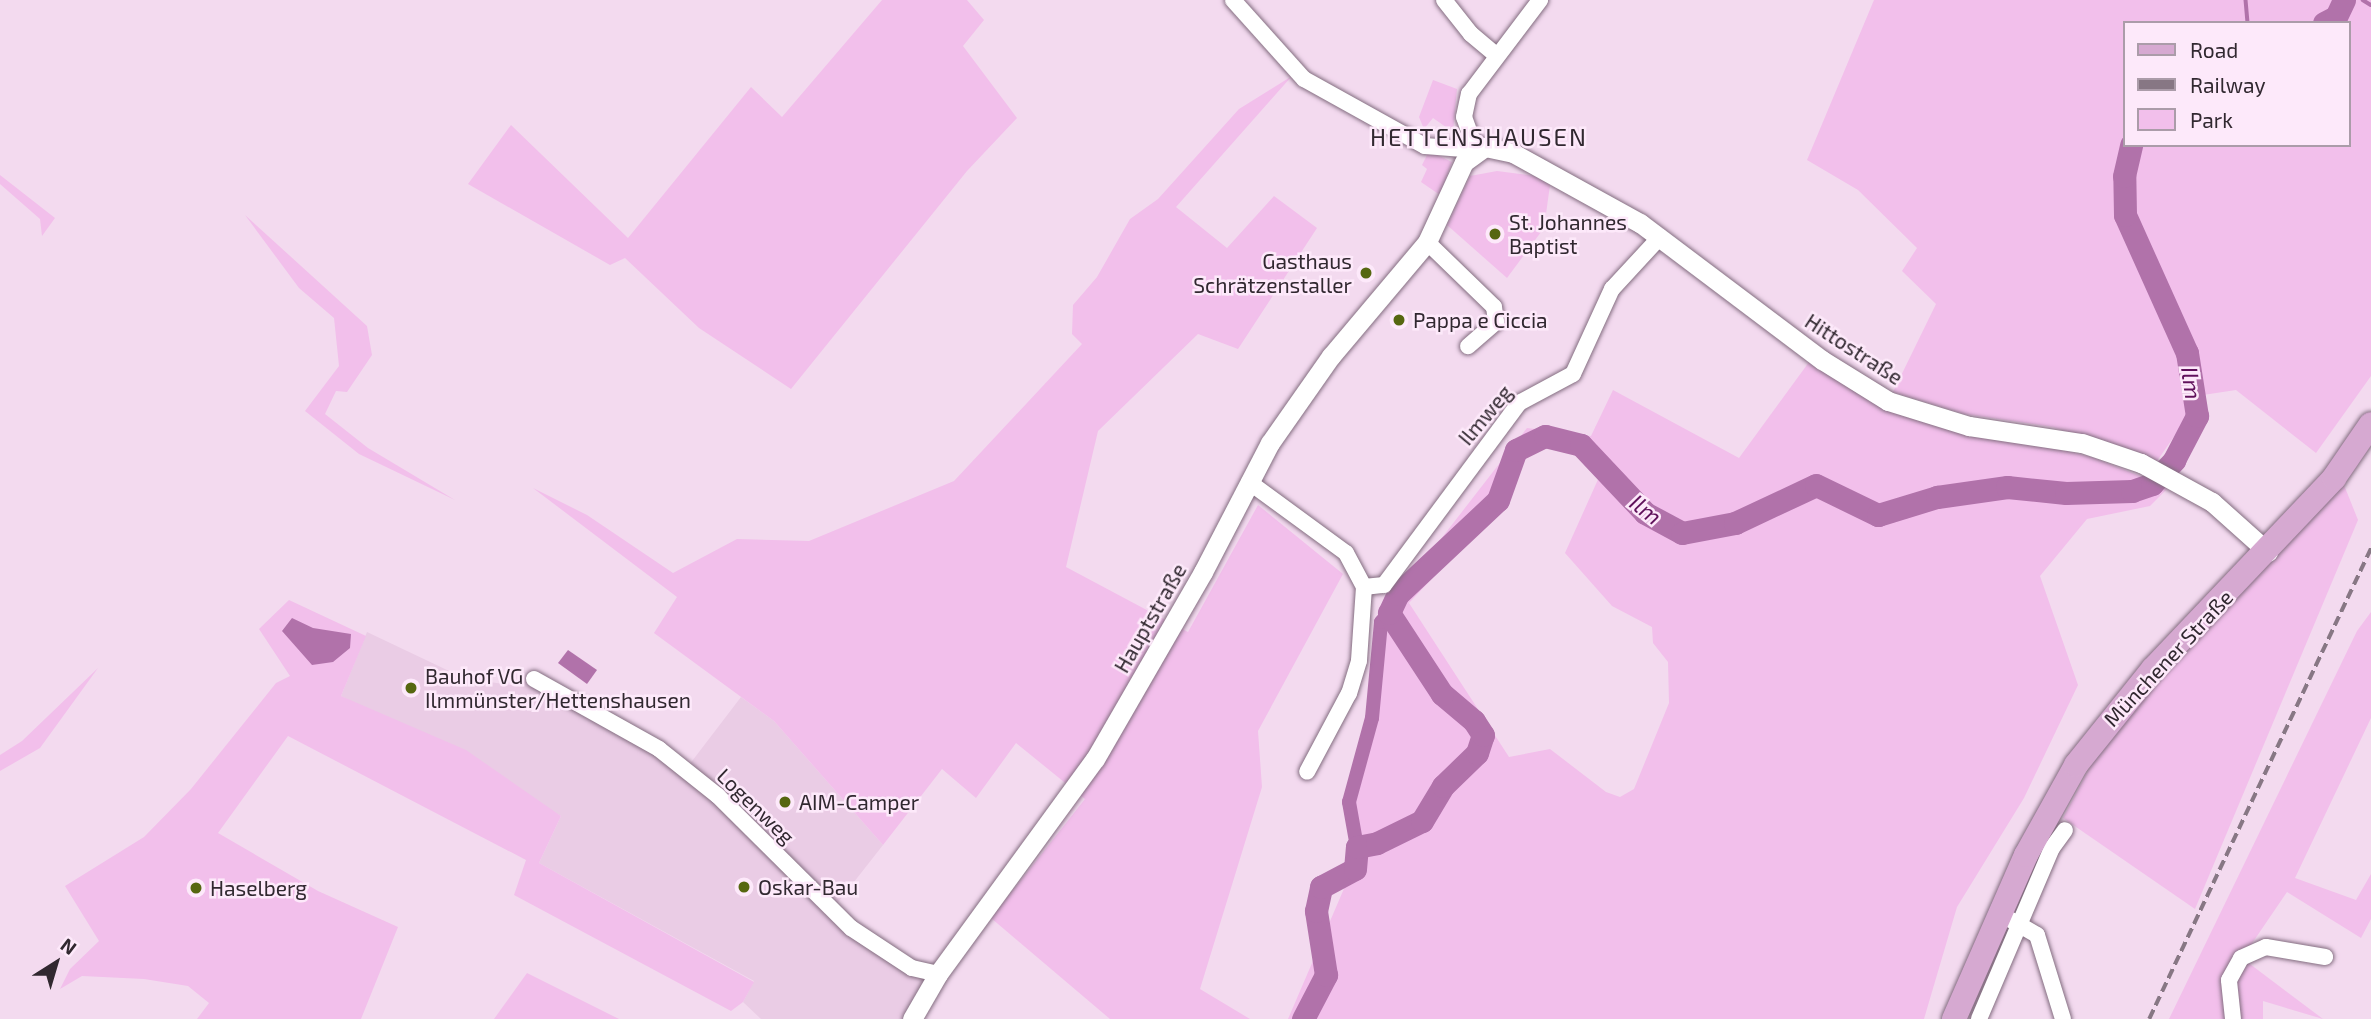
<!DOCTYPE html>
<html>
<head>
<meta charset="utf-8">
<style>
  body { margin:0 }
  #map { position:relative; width:2371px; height:1019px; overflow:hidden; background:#f3daef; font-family:"Exo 2",sans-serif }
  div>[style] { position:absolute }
  .built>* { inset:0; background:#eacce5 }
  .green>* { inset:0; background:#f2bfeb }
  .water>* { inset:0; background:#b172aa }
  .stream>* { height:3.5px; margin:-1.75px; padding:0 1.75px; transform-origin:1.75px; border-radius:1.75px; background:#b172aa }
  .canal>* { height:14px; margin:-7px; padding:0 7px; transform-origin:7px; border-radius:7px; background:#b172aa }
  .river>* { height:23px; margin:-11.5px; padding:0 11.5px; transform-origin:11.5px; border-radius:11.5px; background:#b172aa }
  .roads { filter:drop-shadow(0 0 2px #836d80) drop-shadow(0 0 2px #836d80) }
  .minor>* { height:16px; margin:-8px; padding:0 8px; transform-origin:8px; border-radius:8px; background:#fff }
  .tertiary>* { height:19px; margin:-9.5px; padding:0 9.5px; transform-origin:9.5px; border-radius:9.5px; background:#fff }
  .primary>* { height:24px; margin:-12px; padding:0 12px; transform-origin:12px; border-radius:12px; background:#d6a9d1 }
  .rail>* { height:3.5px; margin-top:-1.75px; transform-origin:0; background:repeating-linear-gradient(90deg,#877784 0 10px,transparent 0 15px) }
  .dots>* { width:19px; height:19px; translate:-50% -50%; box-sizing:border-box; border:4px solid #fde9fa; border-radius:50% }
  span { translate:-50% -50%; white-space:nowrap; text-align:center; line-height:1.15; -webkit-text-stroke:5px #fde9fa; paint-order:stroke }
  .poi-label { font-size:21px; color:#312830 }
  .left { translate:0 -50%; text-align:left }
  .right { translate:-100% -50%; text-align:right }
  .street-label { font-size:21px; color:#312830 }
  .water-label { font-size:23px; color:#60115b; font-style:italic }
  .quarter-label { font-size:24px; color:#312830; letter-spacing:2px }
  .legend { position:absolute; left:2123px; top:21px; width:228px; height:126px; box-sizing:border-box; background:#fde9fa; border:2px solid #ab9ca9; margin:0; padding:9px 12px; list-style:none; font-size:21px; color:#312830 }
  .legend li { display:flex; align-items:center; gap:14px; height:35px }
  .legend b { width:35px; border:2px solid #ab9ca9 }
  .north { position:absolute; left:21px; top:928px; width:70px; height:70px; -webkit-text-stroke:5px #fde9fa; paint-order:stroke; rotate:37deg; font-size:19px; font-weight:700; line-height:28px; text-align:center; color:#312830 }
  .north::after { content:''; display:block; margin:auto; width:24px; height:32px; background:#312830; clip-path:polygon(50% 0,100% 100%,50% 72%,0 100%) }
</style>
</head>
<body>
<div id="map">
  <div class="built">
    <i style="clip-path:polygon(367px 632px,447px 670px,489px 682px,511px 685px,534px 679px,686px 769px,741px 697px,774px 721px,883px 845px,832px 910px,851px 928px,938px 974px,912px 1019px,761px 1019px,743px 1002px,754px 981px,539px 863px,561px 816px,341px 696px)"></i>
  </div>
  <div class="green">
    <i style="clip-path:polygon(882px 0,967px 0,984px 20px,963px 46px,1017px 118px,967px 171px,791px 389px,699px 328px,625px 258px,610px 265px,468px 184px,511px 125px,628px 238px,751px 87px,782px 117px)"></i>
    <i style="clip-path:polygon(evenodd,1874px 0,2371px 0,2371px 376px,2316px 453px,2236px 390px,2203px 395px,2157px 461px,2052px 427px,1964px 414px,1893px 392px,1936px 304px,1902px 271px,1917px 248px,1858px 190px,1807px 160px,1874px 0,2124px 23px,2348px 23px,2348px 145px,2124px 145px,2124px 23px)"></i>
    <i style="clip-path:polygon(1292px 76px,1176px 207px,1227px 248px,1274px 196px,1317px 228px,1238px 349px,1198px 334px,1098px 431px,1066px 567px,1188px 632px,1258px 505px,1343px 574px,1258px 731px,1262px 787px,1200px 989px,1250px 1019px,1110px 1019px,991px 918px,1085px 799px,1016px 743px,976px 798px,942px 769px,883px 845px,774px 721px,654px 633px,677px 597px,533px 488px,587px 515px,673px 573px,737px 539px,809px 541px,954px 481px,1082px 344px,1072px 334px,1073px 305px,1097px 277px,1130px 219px,1158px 199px,1239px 109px)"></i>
    <i style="clip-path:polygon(1433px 80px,1457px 89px,1453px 132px,1433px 118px,1424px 129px,1419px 117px)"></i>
    <i style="clip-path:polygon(1429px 151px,1452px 162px,1440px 195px,1421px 182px,1427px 169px,1422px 165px)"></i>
    <i style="clip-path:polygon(1497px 171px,1551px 178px,1544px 228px,1507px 278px,1447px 225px,1470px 176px)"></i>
    <i style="clip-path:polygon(0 175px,55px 218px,42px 236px,40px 219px,0 184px)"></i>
    <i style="clip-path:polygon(245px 215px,367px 326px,372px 355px,347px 392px,336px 391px,325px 414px,368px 448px,455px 500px,359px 454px,305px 411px,339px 366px,334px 318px,299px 288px)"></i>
    <i style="clip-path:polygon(evenodd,1812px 358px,1882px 406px,2091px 457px,2169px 487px,2150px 506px,2087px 519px,2040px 576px,2078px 685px,2024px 798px,1957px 907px,1924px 1019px,1288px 1019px,1358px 856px,1352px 816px,1376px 727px,1385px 611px,1527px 428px,1591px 436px,1613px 390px,1739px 458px,1812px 358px,1541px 444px,1584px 455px,1600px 475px,1565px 553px,1612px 606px,1652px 627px,1653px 643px,1668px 662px,1669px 703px,1634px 789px,1620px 797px,1606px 792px,1550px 749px,1509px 757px,1409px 603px,1507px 499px,1522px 454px,1541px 444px)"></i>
    <i style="clip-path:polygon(2342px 480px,2358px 520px,2195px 909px,2063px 818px,2101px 746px,2163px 670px)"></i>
    <i style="clip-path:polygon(289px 600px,366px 636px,341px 696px,466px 750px,561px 816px,539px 863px,754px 982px,743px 1002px,731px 1011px,514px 895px,526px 860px,288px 736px,218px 833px,318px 891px,398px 927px,361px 1019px,197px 1019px,209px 1003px,188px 986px,144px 979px,82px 976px,60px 989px,70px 969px,99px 941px,65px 886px,144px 837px,191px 789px,276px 683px,290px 676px,259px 629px)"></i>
    <i style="clip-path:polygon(2371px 612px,2371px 718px,2295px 878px,2356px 900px,2371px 874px,2371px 919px,2361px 938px,2287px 892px,2242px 958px,2323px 1019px,2263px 1001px,2263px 1019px,2169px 1019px,2357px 631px)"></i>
    <i style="clip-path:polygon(98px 668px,40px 748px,0 771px,0 755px,22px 741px)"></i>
    <i style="clip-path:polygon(527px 973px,619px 1019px,494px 1019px)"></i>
  </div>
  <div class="water">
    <i style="clip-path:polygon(292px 618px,313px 628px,351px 634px,350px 648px,333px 662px,312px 665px,282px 631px)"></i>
    <i style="clip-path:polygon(568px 650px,597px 670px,587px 684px,558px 663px)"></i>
  </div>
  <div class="stream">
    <i style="left:2246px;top:0;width:23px;rotate:85deg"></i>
    <i style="left:2363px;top:0;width:9px;rotate:32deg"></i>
  </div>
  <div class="canal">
    <i style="left:1357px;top:847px;width:46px;rotate:-100.1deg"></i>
    <i style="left:1349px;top:802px;width:87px;rotate:-74.7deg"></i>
    <i style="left:1372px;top:718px;width:96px;rotate:-84.6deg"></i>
    <i style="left:1381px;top:622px;width:12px;rotate:-48deg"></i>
  </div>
  <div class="river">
    <i style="left:2324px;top:23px;width:13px;rotate:-27deg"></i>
    <i style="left:2336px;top:17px;width:19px;rotate:-65deg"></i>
    <i style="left:1303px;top:1019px;width:50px;rotate:-62.4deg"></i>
    <i style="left:1326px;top:975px;width:65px;rotate:-98.9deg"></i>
    <i style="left:1316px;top:911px;width:25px;rotate:-78deg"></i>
    <i style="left:1321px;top:887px;width:38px;rotate:-28deg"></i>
    <i style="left:1355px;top:869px;width:22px;rotate:-85deg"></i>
    <i style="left:1357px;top:847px;width:20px;rotate:-11deg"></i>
    <i style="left:1377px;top:843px;width:50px;rotate:-26.1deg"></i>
    <i style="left:1422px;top:821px;width:41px;rotate:-59deg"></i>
    <i style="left:1443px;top:786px;width:47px;rotate:-44.1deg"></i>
    <i style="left:1477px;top:753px;width:19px;rotate:-72deg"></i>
    <i style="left:1483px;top:735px;width:17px;rotate:-123deg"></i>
    <i style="left:1474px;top:721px;width:42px;rotate:-139.8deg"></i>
    <i style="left:1442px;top:694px;width:97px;rotate:-123.2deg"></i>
    <i style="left:1389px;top:613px;width:21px;rotate:-65deg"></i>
    <i style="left:1398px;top:594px;width:137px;rotate:-43.2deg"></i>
    <i style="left:1498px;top:500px;width:53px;rotate:-70.2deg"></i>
    <i style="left:1516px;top:450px;width:32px;rotate:-26deg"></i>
    <i style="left:1545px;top:436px;width:37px;rotate:14deg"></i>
    <i style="left:1581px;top:445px;width:93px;rotate:46.7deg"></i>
    <i style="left:1645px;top:513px;width:42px;rotate:28.4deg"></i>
    <i style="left:1682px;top:533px;width:54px;rotate:-10.7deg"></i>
    <i style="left:1735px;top:523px;width:89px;rotate:-25.1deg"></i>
    <i style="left:1816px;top:485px;width:69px;rotate:25.8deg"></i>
    <i style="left:1878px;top:515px;width:62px;rotate:-17deg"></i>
    <i style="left:1937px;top:497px;width:71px;rotate:-8.1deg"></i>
    <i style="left:2007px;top:487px;width:59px;rotate:5.8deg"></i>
    <i style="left:2066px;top:493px;width:66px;rotate:-1.7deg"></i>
    <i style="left:2132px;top:491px;width:21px;rotate:-19deg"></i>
    <i style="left:2152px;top:484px;width:33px;rotate:-47deg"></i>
    <i style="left:2174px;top:460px;width:50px;rotate:-62.4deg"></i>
    <i style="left:2197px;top:416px;width:64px;rotate:-99deg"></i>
    <i style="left:2187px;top:353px;width:151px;rotate:-114.2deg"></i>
    <i style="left:2125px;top:215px;width:39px;rotate:-91deg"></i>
    <i style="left:2124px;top:176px;width:32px;rotate:-77deg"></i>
  </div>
  <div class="roads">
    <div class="minor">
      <i style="left:1233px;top:0;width:106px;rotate:48.1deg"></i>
      <i style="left:1304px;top:79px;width:138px;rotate:29deg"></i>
      <i style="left:1425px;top:146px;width:51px;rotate:4.5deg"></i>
      <i style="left:1444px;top:0;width:43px;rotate:51.5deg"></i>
      <i style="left:1471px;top:34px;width:34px;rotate:40deg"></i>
      <i style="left:1476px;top:150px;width:35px;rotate:-110deg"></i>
      <i style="left:1464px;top:117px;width:24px;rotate:-78deg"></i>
      <i style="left:1469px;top:94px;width:118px;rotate:-52.9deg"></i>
      <i style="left:1427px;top:242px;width:93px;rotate:44.1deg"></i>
      <i style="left:1494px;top:307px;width:15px;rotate:82deg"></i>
      <i style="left:1496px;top:322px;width:37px;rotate:139deg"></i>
      <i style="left:1249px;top:482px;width:120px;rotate:36.2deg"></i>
      <i style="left:1346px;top:553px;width:38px;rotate:62deg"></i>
      <i style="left:1364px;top:587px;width:74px;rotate:93.9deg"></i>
      <i style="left:1359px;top:661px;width:34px;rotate:107deg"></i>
      <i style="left:1349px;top:693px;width:89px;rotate:118deg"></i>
      <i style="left:1364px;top:587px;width:20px;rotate:-6deg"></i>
      <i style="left:1384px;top:585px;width:227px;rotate:-53.4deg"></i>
      <i style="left:1519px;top:403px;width:61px;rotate:-28.2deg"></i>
      <i style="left:1573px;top:374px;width:94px;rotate:-65.4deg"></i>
      <i style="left:1612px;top:289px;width:71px;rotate:-47.3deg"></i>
      <i style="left:534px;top:679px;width:143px;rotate:29.2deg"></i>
      <i style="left:659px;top:749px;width:75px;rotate:38.5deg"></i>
      <i style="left:718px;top:796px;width:187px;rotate:44.8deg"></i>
      <i style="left:851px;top:928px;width:73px;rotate:33.3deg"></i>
      <i style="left:912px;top:968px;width:27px;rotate:13deg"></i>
      <i style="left:2011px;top:920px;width:30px;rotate:30deg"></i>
      <i style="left:2037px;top:935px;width:88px;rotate:72.8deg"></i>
      <i style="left:1979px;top:1019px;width:186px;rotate:-66.9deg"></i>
      <i style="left:2052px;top:848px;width:22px;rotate:-54deg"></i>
      <i style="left:2233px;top:1019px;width:39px;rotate:-96deg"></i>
      <i style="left:2229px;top:980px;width:25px;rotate:-61deg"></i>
      <i style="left:2241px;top:958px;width:27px;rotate:-24deg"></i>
      <i style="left:2266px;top:947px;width:60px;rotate:9.6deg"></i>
    </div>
    <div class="tertiary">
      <i style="left:912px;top:1019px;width:52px;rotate:-60deg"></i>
      <i style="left:938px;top:974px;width:266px;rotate:-53.9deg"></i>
      <i style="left:1095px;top:759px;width:216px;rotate:-60deg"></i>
      <i style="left:1203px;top:572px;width:145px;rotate:-62.6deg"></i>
      <i style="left:1270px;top:443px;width:106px;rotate:-55deg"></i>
      <i style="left:1331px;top:356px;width:149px;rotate:-49.9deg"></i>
      <i style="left:1427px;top:242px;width:88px;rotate:-65.2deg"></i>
      <i style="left:1464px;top:162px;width:26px;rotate:-36deg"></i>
      <i style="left:1485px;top:147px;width:29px;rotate:12deg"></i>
      <i style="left:1513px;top:153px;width:145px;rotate:28.9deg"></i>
      <i style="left:1640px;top:223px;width:228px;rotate:37deg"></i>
      <i style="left:1822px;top:360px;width:78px;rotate:31.8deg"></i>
      <i style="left:1888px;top:401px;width:85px;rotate:17.2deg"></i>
      <i style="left:1969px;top:426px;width:114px;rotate:8.6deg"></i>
      <i style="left:2082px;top:443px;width:62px;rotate:18.7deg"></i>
      <i style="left:2141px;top:463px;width:81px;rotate:28.8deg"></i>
      <i style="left:2212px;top:502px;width:75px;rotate:41.8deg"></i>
    </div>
    <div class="primary">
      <i style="left:1954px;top:1019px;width:179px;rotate:-66.3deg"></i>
      <i style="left:2026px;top:855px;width:103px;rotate:-60.9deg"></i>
      <i style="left:2076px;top:765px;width:123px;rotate:-51.3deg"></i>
      <i style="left:2153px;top:669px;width:263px;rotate:-46.5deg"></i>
      <i style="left:2334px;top:478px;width:65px;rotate:-55.6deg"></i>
    </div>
  </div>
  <div class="rail">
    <i style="left:2149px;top:1019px;width:521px;rotate:-64.76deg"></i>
  </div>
  <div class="dots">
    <i style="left:1495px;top:234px;background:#566710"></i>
    <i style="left:1366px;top:273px;background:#566710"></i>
    <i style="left:1399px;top:320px;background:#566710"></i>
    <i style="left:411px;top:688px;background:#566710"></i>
    <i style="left:785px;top:802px;background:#566710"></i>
    <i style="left:744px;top:887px;background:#566710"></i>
    <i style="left:196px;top:888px;background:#566710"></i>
  </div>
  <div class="poi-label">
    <span class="left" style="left:1509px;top:234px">St. Johannes<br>Baptist</span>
    <span class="right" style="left:1352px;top:273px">Gasthaus<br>Schrätzenstaller</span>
    <span class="left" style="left:1413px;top:320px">Pappa e Ciccia</span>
    <span class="left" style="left:425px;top:688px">Bauhof VG<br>Ilmmünster/Hettenshausen</span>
    <span class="left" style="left:799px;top:802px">AIM-Camper</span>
    <span class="left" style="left:758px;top:887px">Oskar-Bau</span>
    <span class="left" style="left:210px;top:888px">Haselberg</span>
  </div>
  <div class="street-label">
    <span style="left:1854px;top:349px;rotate:33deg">Hittostraße</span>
    <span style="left:1485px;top:415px;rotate:-50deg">Ilmweg</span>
    <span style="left:1150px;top:618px;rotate:-60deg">Hauptstraße</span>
    <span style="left:2168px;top:658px;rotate:-47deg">Münchener Straße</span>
    <span style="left:756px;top:806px;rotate:44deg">Logenweg</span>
  </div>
  <div class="water-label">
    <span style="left:2192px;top:383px;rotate:82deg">Ilm</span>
    <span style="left:1646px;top:509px;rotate:38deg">Ilm</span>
  </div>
  <div class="quarter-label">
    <span style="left:1479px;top:137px">HETTENSHAUSEN</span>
  </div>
  <ul class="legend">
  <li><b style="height:9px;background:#d6a9d1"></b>Road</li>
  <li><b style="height:9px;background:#877784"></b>Railway</li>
  <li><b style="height:19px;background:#f2bfeb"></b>Park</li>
  </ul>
  <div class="north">N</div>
</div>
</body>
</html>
